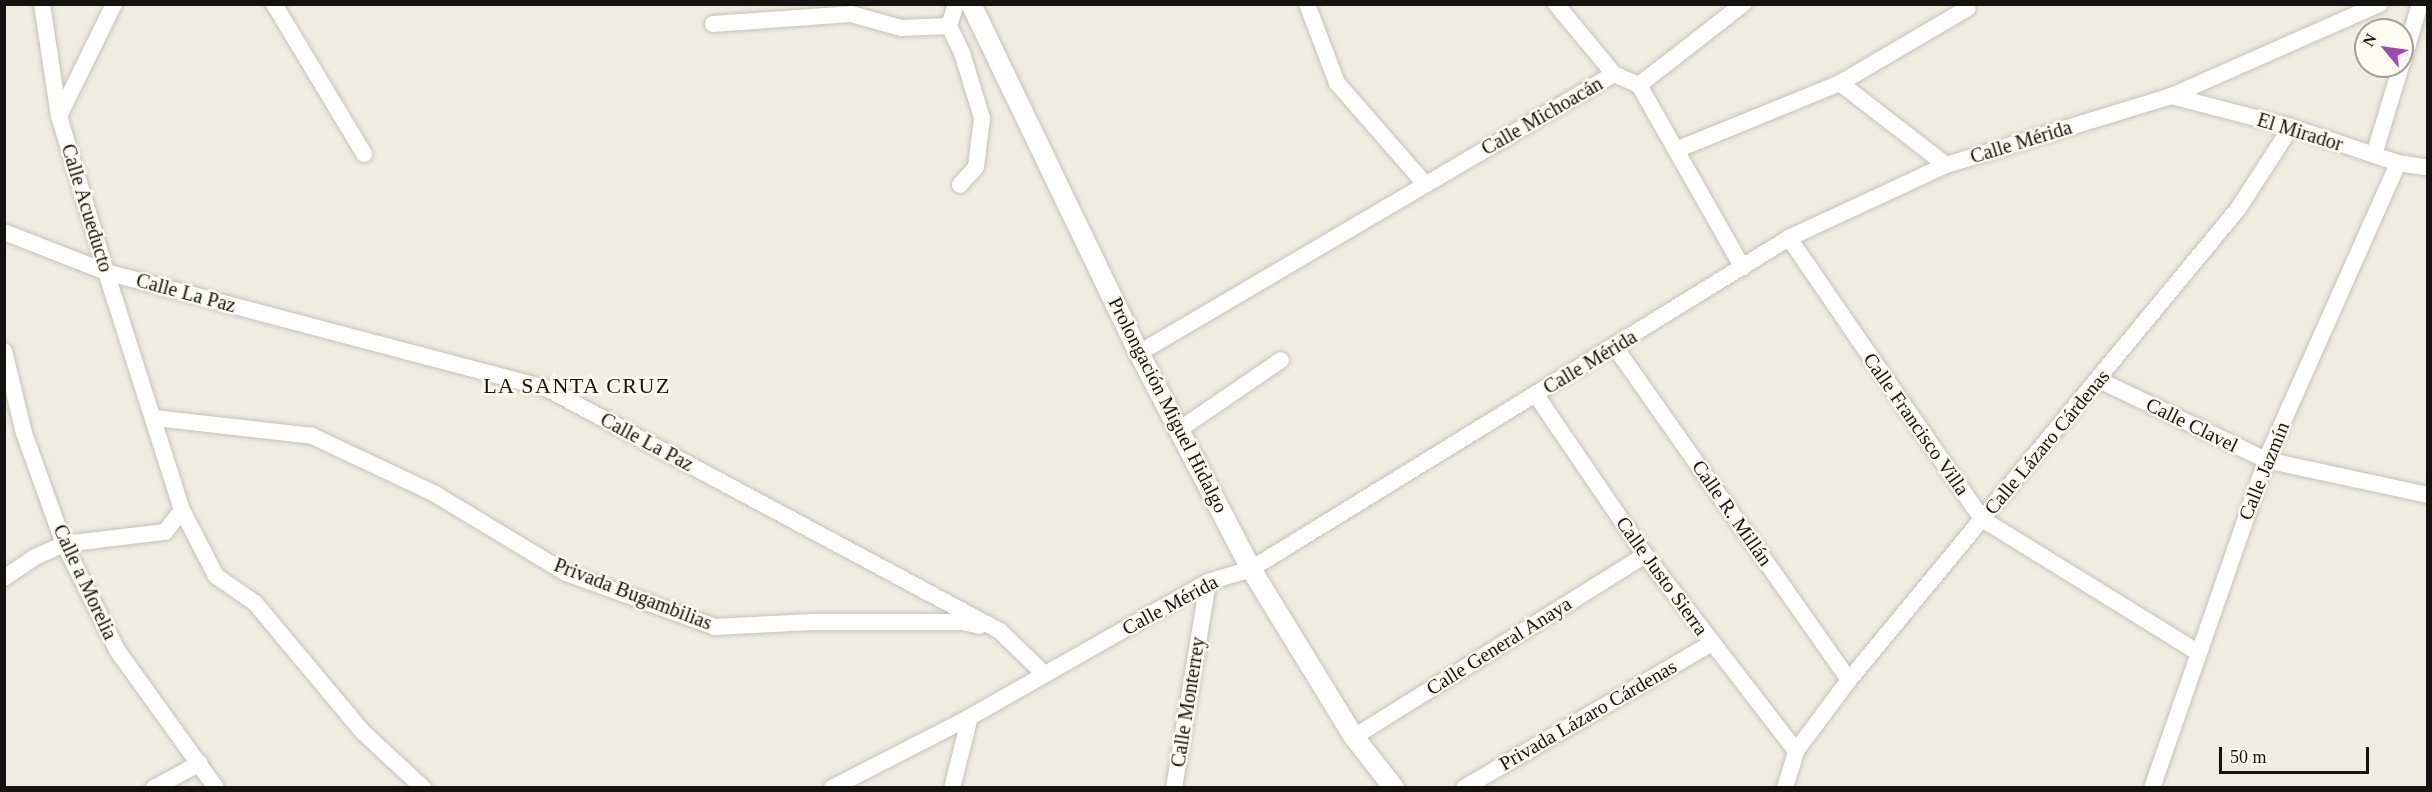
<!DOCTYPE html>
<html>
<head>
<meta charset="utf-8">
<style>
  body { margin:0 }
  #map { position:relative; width:2432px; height:792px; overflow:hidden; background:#efece1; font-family:Georgia,serif }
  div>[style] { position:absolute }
  .roads { filter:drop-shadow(0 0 2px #c5c2b8) drop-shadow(0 0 2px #c5c2b8) }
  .minor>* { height:16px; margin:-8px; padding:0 8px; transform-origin:8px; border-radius:8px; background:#fff }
  .tertiary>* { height:20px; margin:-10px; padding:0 10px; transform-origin:10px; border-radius:10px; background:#fff }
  span { translate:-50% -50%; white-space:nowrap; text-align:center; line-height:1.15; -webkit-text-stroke:5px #fdfaef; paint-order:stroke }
  .street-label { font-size:20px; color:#14130f }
  .quarter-label { font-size:22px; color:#14130f; letter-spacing:1.5px }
  .frame { position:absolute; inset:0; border:6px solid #14130f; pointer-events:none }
  .north { position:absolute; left:2354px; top:18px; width:60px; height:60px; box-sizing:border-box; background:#fdfaef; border:2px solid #a09e95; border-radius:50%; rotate:299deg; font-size:16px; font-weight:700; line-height:24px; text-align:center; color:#14130f }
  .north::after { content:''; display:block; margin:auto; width:21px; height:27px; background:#a247b1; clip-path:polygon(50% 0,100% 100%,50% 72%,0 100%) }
  .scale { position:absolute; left:2219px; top:747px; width:150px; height:27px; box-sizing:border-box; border:3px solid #14130f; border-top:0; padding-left:8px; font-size:18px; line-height:21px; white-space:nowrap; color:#14130f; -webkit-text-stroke:4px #fdfaef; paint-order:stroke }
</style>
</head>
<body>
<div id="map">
  <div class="roads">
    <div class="minor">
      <i style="left:42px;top:4px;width:113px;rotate:81.4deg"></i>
      <i style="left:59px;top:116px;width:163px;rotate:73.2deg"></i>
      <i style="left:106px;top:272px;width:250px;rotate:72.3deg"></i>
      <i style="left:182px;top:510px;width:74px;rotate:62.7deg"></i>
      <i style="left:216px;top:576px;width:47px;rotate:34.7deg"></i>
      <i style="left:255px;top:603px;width:168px;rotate:50.1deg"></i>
      <i style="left:363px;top:732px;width:82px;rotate:43deg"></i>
      <i style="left:274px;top:4px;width:175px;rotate:59deg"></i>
      <i style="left:956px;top:4px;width:23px;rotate:108deg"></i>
      <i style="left:949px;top:26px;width:30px;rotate:64deg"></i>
      <i style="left:962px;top:53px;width:68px;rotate:72.9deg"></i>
      <i style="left:982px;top:118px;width:49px;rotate:97deg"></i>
      <i style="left:976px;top:167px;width:24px;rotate:132deg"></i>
      <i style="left:1307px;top:4px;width:85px;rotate:69.2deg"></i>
      <i style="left:1337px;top:83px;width:134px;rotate:48.9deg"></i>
      <i style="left:1556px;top:4px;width:91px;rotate:50.4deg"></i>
      <i style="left:713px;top:24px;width:138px;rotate:-4.1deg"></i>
      <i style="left:851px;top:14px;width:52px;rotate:15.6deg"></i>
      <i style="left:901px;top:28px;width:48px;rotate:-2.4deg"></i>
      <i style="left:2402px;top:64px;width:63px;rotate:-73.3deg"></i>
      <i style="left:1840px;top:83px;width:134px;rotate:37.7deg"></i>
      <i style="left:1639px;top:85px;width:210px;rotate:60.4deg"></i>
      <i style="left:2171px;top:96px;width:124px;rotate:14.5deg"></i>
      <i style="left:2291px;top:127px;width:113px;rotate:18.6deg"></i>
      <i style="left:2398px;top:163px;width:30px;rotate:9deg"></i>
      <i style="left:59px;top:116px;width:125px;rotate:-63.8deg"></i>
      <i style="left:1676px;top:150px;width:177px;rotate:-22.2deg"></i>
      <i style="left:1840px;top:83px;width:148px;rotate:-30.4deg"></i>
      <i style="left:2374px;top:155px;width:93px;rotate:-73.1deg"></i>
      <i style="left:4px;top:232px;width:110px;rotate:21.4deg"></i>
      <i style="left:106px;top:272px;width:455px;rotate:14.8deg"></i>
      <i style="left:546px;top:388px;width:515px;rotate:28.16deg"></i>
      <i style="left:1000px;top:631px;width:62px;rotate:44.3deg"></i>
      <i style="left:1789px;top:238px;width:341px;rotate:55.5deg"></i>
      <i style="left:1982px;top:519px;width:253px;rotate:31.7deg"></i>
      <i style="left:1615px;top:347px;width:407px;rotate:54.9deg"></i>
      <i style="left:4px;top:351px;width:84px;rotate:76.3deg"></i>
      <i style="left:24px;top:433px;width:118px;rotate:70.2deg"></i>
      <i style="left:64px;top:544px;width:119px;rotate:63.4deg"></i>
      <i style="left:117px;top:650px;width:170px;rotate:54.3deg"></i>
      <i style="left:1139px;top:353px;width:551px;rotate:-30.43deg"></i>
      <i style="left:1614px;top:74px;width:27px;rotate:24deg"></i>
      <i style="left:1639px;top:85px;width:132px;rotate:-37.9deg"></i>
      <i style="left:2099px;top:380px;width:185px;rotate:25.6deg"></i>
      <i style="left:2266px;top:460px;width:166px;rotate:12.2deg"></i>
      <i style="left:1536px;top:395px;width:194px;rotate:55.7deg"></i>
      <i style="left:1645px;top:555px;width:247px;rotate:52.4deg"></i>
      <i style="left:155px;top:418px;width:158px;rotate:6.5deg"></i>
      <i style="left:312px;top:436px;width:136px;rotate:25.2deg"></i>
      <i style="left:435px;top:494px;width:153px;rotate:31.1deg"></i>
      <i style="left:566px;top:573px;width:158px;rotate:19.9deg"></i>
      <i style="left:715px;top:627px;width:97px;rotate:-3deg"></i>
      <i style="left:812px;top:622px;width:151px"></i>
      <i style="left:963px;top:622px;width:17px;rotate:13deg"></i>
      <i style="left:1180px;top:429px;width:122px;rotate:-34.3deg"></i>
      <i style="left:4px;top:578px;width:37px;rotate:-34deg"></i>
      <i style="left:35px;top:557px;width:32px;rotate:-24deg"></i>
      <i style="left:64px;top:544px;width:102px;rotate:-6.8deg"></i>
      <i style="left:165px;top:532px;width:28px;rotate:-52deg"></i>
      <i style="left:1354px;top:737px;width:343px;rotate:-32deg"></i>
      <i style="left:154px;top:788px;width:52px;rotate:-28.5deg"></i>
      <i style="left:832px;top:788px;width:155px;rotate:-27.2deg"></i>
      <i style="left:970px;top:717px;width:274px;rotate:-29.6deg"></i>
      <i style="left:1208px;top:582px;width:45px;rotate:-16.8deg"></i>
      <i style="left:1251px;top:569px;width:632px;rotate:-31.6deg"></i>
      <i style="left:1789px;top:238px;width:173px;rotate:-24.9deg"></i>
      <i style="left:1946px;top:165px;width:235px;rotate:-17deg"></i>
      <i style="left:2171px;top:96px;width:228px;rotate:-23.8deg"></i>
      <i style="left:952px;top:788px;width:73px;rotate:-75.8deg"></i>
      <i style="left:1174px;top:788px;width:209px;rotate:-80.6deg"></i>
      <i style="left:1464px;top:788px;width:287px;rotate:-30.3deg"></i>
      <i style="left:1785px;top:788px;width:39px;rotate:-73deg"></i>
      <i style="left:1796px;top:751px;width:89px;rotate:-53.3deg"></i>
      <i style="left:1849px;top:680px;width:611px;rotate:-50.45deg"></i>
      <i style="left:2238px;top:209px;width:98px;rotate:-57.1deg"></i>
      <i style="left:2152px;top:788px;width:347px;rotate:-70.8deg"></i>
      <i style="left:2266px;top:460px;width:325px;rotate:-66deg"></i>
    </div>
    <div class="tertiary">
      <i style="left:971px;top:4px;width:387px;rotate:64.3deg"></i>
      <i style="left:1139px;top:353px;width:243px;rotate:62.6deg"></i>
      <i style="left:1251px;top:569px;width:197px;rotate:58.5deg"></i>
      <i style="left:1354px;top:737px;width:65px;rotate:51.9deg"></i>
    </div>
  </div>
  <div class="street-label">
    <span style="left:1542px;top:116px;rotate:-30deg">Calle Michoacán</span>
    <span style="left:2300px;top:132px;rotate:17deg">El Mirador</span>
    <span style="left:2021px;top:142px;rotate:-17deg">Calle Mérida</span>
    <span style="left:87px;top:208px;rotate:73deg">Calle Acueducto</span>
    <span style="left:186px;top:293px;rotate:15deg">Calle La Paz</span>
    <span style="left:1590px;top:362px;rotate:-31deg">Calle Mérida</span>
    <span style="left:1168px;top:405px;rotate:63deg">Prolongación Miguel Hidalgo</span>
    <span style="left:1916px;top:424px;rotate:55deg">Calle Francisco Villa</span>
    <span style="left:2192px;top:425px;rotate:26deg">Calle Clavel</span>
    <span style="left:647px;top:442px;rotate:28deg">Calle La Paz</span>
    <span style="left:2047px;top:442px;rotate:-50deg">Calle Lázaro Cárdenas</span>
    <span style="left:2264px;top:471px;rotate:-68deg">Calle Jazmín</span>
    <span style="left:1732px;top:513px;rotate:55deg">Calle R. Millán</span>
    <span style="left:1662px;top:576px;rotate:54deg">Calle Justo Sierra</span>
    <span style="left:85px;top:582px;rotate:65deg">Calle a Morelia</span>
    <span style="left:633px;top:594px;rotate:21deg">Privada Bugambilias</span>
    <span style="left:1170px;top:605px;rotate:-28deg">Calle Mérida</span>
    <span style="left:1499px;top:646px;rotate:-32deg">Calle General Anaya</span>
    <span style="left:1188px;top:702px;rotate:-81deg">Calle Monterrey</span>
    <span style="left:1588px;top:715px;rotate:-30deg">Privada Lázaro Cárdenas</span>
  </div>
  <div class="quarter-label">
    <span style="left:577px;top:386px">LA SANTA CRUZ</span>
  </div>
  <div class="frame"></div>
  <div class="north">N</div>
  <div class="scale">50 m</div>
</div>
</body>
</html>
